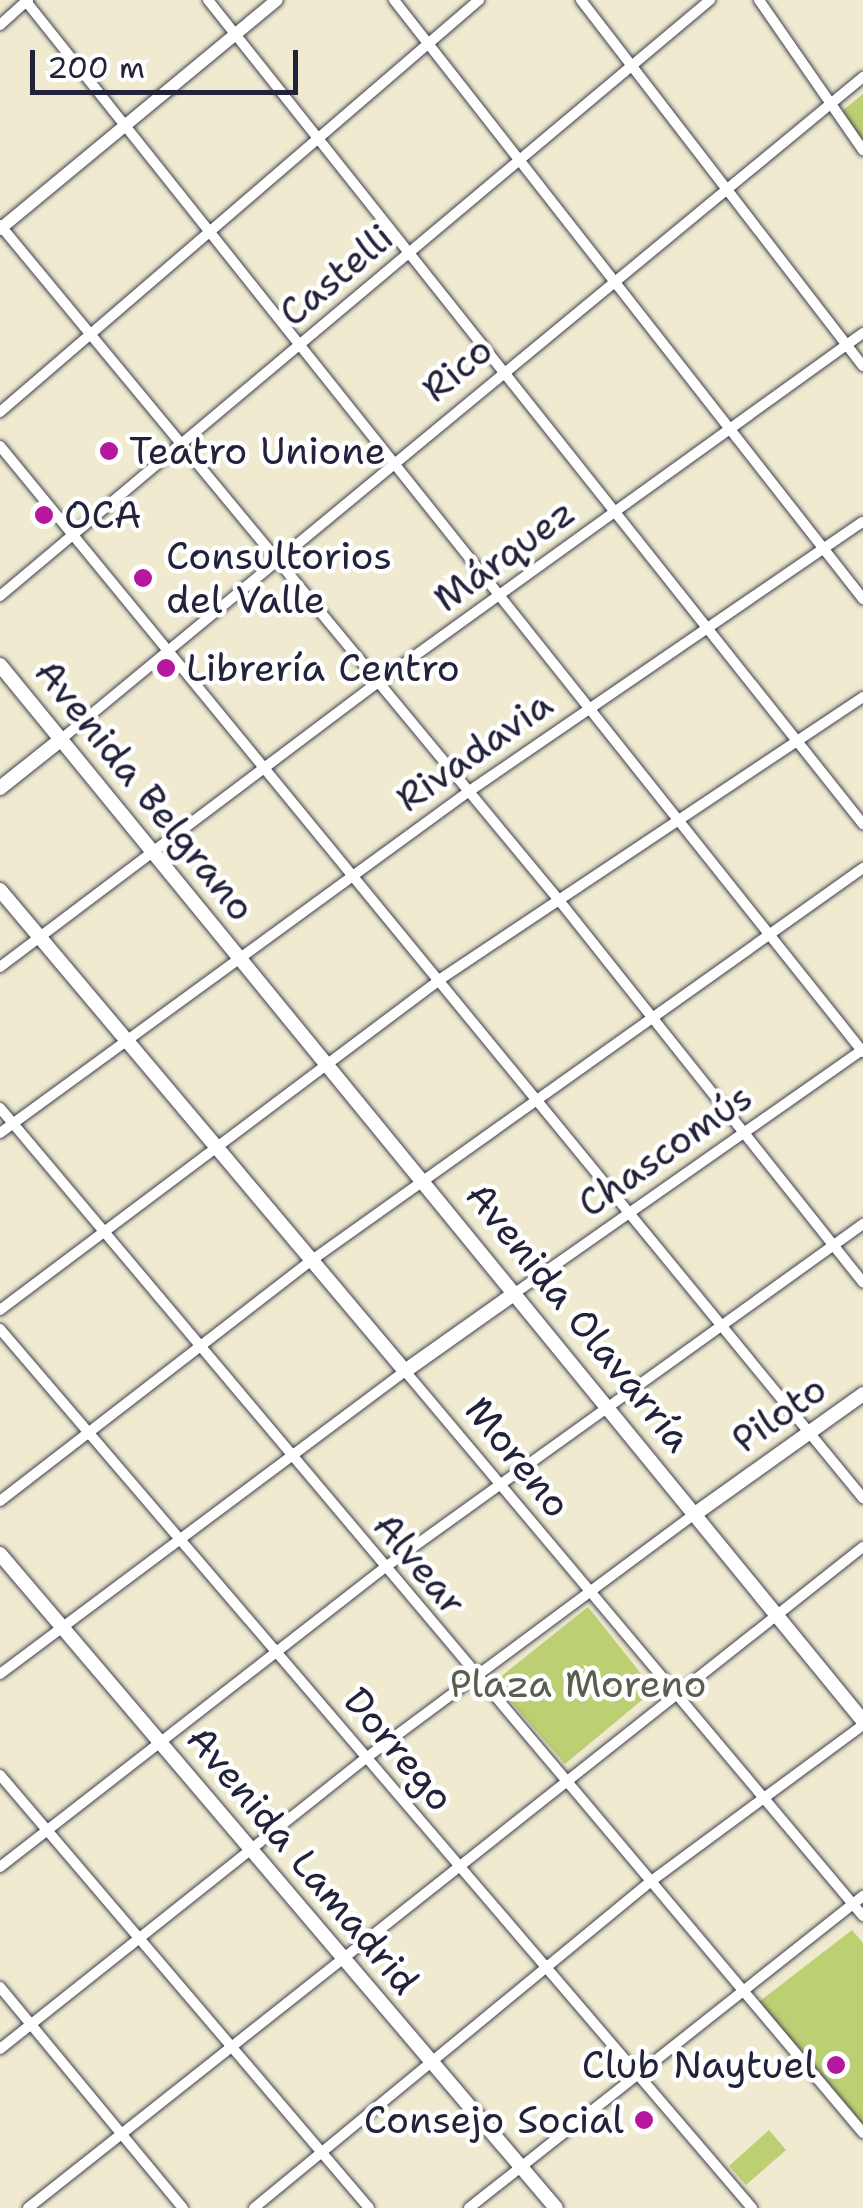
<!DOCTYPE html>
<html>
<head>
<meta charset="utf-8">
<style>
  body { margin:0 }
  #map { position:relative; width:863px; height:2208px; overflow:hidden; background:#efead0; font-family:"Shantell Sans",sans-serif }
  div>[style] { position:absolute }
  .green>* { inset:0; background:#bccf73 }
  .roads { filter:drop-shadow(0 0 2px #414051) drop-shadow(0 0 2px #414051) }
  .minor>* { height:10px; margin:-5px; padding:0 5px; transform-origin:5px; border-radius:5px; background:#fff }
  .tertiary>* { height:12px; margin:-6px; padding:0 6px; transform-origin:6px; border-radius:6px; background:#fff }
  .secondary>* { height:14px; margin:-7px; padding:0 7px; transform-origin:7px; border-radius:7px; background:#fff }
  .dots>* { width:28px; height:28px; translate:-50% -50%; box-sizing:border-box; border:5px solid #fff; border-radius:50% }
  span { translate:-50% -50%; white-space:nowrap; text-align:center; line-height:1.15; -webkit-text-stroke:9px #fff; paint-order:stroke }
  .street-label { font-size:38px; color:#22223b }
  .poi-label { font-size:38px; color:#22223b }
  .left { translate:0 -50%; text-align:left }
  .right { translate:-100% -50%; text-align:right }
  .park-label { font-size:38px; color:#585f4f }
  .scale { position:absolute; left:30px; top:50px; width:268px; height:45px; box-sizing:border-box; border:5px solid #22223b; border-top:0; padding-left:12px; font-size:30px; line-height:35px; white-space:nowrap; color:#22223b; -webkit-text-stroke:8px #fff; paint-order:stroke }
</style>
</head>
<body>
<div id="map">
  <div class="green">
    <i style="clip-path:polygon(863px 94px,863px 141px,841px 112px)"></i>
    <i style="clip-path:polygon(588px 1607px,654px 1690px,565px 1764px,494px 1682px)"></i>
    <i style="clip-path:polygon(852px 1930px,863px 1943px,863px 2126px,755px 2005px)"></i>
    <i style="clip-path:polygon(769px 2130px,786px 2150px,746px 2185px,729px 2166px)"></i>
  </div>
  <div class="roads">
    <div class="minor">
      <i style="left:25px;top:0;width:1345px;rotate:51.46deg"></i>
      <i style="left:208px;top:0;width:1053px;rotate:51.52deg"></i>
      <i style="left:394px;top:0;width:761px;rotate:51.94deg"></i>
      <i style="left:581px;top:0;width:462px;rotate:52.4deg"></i>
      <i style="left:759px;top:0;width:183px;rotate:55.3deg"></i>
      <i style="left:0;top:25px;width:38px;rotate:-42deg"></i>
      <i style="left:0;top:225px;width:875px;rotate:50.38deg"></i>
      <i style="left:558px;top:899px;width:490px;rotate:51.5deg"></i>
      <i style="left:0;top:412px;width:632px;rotate:-40.7deg"></i>
      <i style="left:0;top:446px;width:1361px;rotate:50.64deg"></i>
      <i style="left:0;top:596px;width:927px;rotate:-40.01deg"></i>
      <i style="left:59px;top:741px;width:1043px;rotate:-39.55deg"></i>
      <i style="left:0;top:967px;width:472px;rotate:-37deg"></i>
      <i style="left:377px;top:683px;width:599px;rotate:-35.76deg"></i>
      <i style="left:0;top:1108px;width:1340px;rotate:49.9deg"></i>
      <i style="left:0;top:1133px;width:579px;rotate:-36.08deg"></i>
      <i style="left:468px;top:792px;width:478px;rotate:-34.4deg"></i>
      <i style="left:515px;top:1293px;width:425px;rotate:-35deg"></i>
      <i style="left:0;top:1310px;width:553px;rotate:-36.91deg"></i>
      <i style="left:442px;top:978px;width:506px;rotate:-33.72deg"></i>
      <i style="left:0;top:1329px;width:1157px;rotate:49.45deg"></i>
      <i style="left:0;top:1501px;width:394px;rotate:-37.7deg"></i>
      <i style="left:312px;top:1260px;width:676px;rotate:-35.43deg"></i>
      <i style="left:0;top:1674px;width:506px;rotate:-36.8deg"></i>
      <i style="left:405px;top:1371px;width:712px;rotate:49.96deg"></i>
      <i style="left:0;top:1775px;width:569px;rotate:49.56deg"></i>
      <i style="left:0;top:1867px;width:487px;rotate:-37.9deg"></i>
      <i style="left:384px;top:1568px;width:590px;rotate:-35.68deg"></i>
      <i style="left:0;top:1987px;width:287px;rotate:50.4deg"></i>
      <i style="left:0;top:2049px;width:468px;rotate:-38.5deg"></i>
      <i style="left:366px;top:1758px;width:410px;rotate:-36.6deg"></i>
      <i style="left:28px;top:2208px;width:1065px;rotate:-38.37deg"></i>
      <i style="left:254px;top:2208px;width:513px;rotate:-39.46deg"></i>
      <i style="left:650px;top:1882px;width:265px;rotate:-36.4deg"></i>
      <i style="left:469px;top:2208px;width:503px;rotate:-38.37deg"></i>
    </div>
    <div class="tertiary">
      <i style="left:0;top:229px;width:359px;rotate:-39.6deg"></i>
    </div>
    <div class="secondary">
      <i style="left:0;top:665px;width:1364px;rotate:50.74deg"></i>
      <i style="left:0;top:788px;width:75px;rotate:-38.5deg"></i>
      <i style="left:0;top:890px;width:629px;rotate:49.9deg"></i>
      <i style="left:405px;top:1371px;width:135px;rotate:-35.3deg"></i>
      <i style="left:695px;top:1514px;width:206px;rotate:-35.5deg"></i>
      <i style="left:0;top:1554px;width:858px;rotate:49.63deg"></i>
    </div>
  </div>
  <div class="dots">
    <i style="left:109px;top:451px;background:#b5179e"></i>
    <i style="left:44px;top:515px;background:#b5179e"></i>
    <i style="left:143px;top:578px;background:#b5179e"></i>
    <i style="left:166px;top:668px;background:#b5179e"></i>
    <i style="left:836px;top:2065px;background:#b5179e"></i>
    <i style="left:644px;top:2120px;background:#b5179e"></i>
  </div>
  <div class="street-label">
    <span style="left:336px;top:275px;rotate:-40deg">Castelli</span>
    <span style="left:457px;top:369px;rotate:-40deg">Rico</span>
    <span style="left:504px;top:555px;rotate:-36deg">Márquez</span>
    <span style="left:474px;top:751px;rotate:-35deg">Rivadavia</span>
    <span style="left:145px;top:790px;rotate:51deg">Avenida Belgrano</span>
    <span style="left:665px;top:1150px;rotate:-35deg">Chascomús</span>
    <span style="left:579px;top:1317px;rotate:51deg">Avenida Olavarría</span>
    <span style="left:779px;top:1414px;rotate:-35deg">Piloto</span>
    <span style="left:518px;top:1457px;rotate:51deg">Moreno</span>
    <span style="left:420px;top:1564px;rotate:50deg">Alvear</span>
    <span style="left:399px;top:1749px;rotate:50deg">Dorrego</span>
    <span style="left:303px;top:1860px;rotate:50deg">Avenida Lamadrid</span>
  </div>
  <div class="poi-label">
    <span class="left" style="left:129px;top:451px">Teatro Unione</span>
    <span class="left" style="left:64px;top:515px">OCA</span>
    <span class="left" style="left:166px;top:578px">Consultorios<br>del Valle</span>
    <span class="left" style="left:186px;top:668px">Librería Centro</span>
    <span class="right" style="left:816px;top:2065px">Club Naytuel</span>
    <span class="right" style="left:624px;top:2120px">Consejo Social</span>
  </div>
  <div class="park-label">
    <span style="left:578px;top:1684px">Plaza Moreno</span>
  </div>
  <div class="scale">200 m</div>
</div>
</body>
</html>
